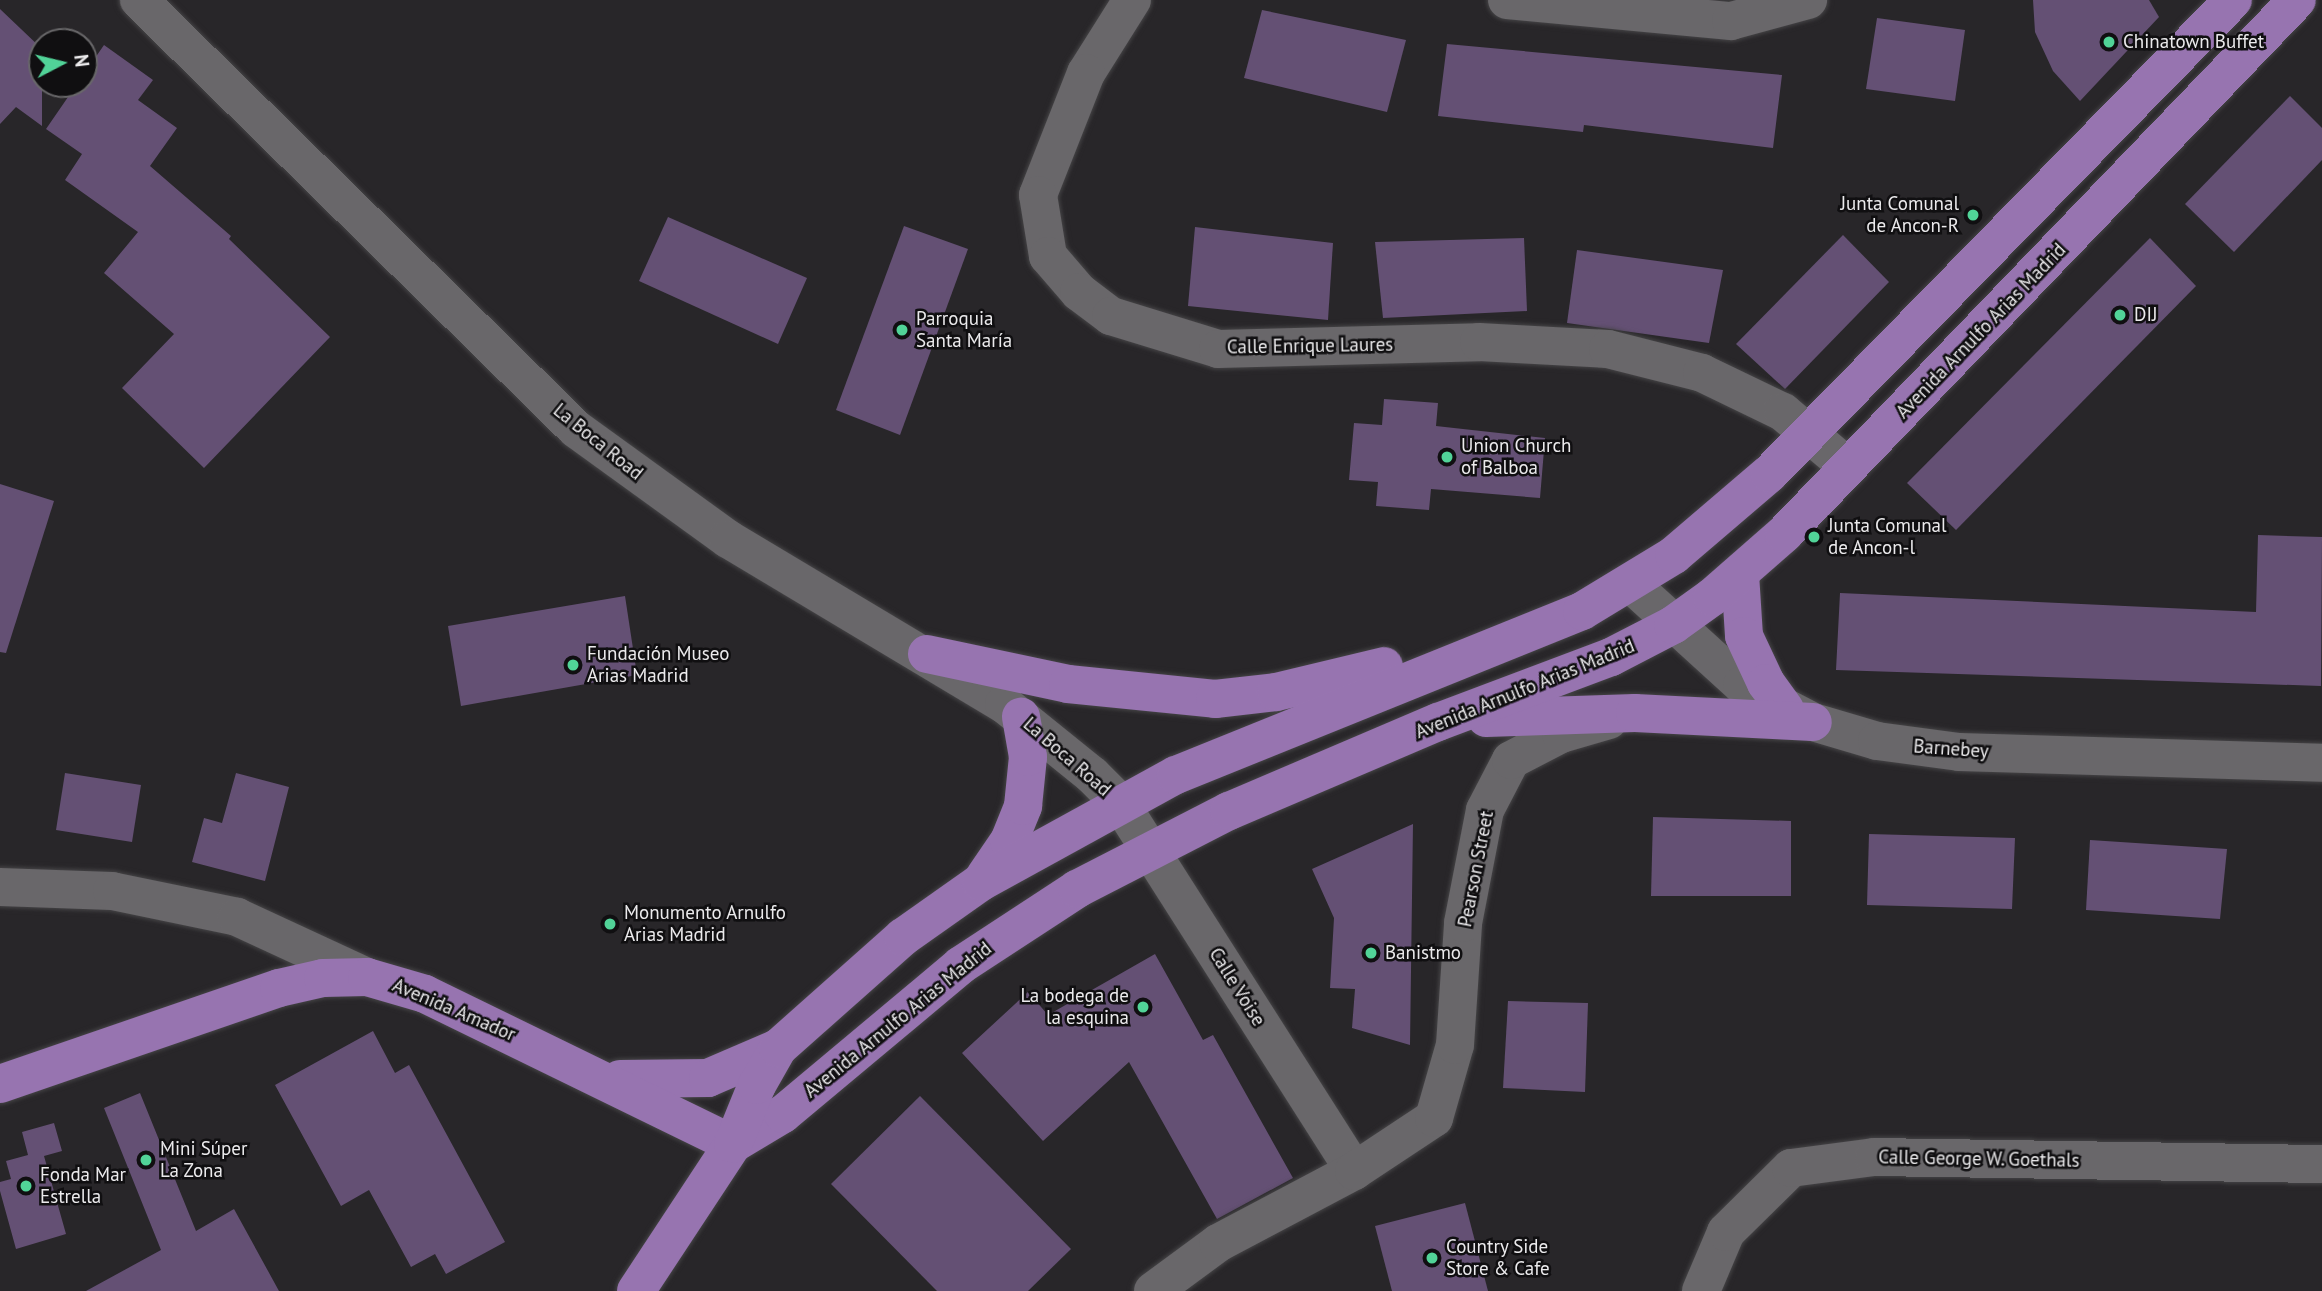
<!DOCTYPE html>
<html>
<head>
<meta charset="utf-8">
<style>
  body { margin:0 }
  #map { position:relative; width:2322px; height:1291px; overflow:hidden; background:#282629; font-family:"PT Sans",sans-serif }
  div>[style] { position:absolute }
  .building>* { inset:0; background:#645074 }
  .roads { filter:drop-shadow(0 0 2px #454446) drop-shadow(0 0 2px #454446) }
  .minor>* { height:38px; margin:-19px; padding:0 19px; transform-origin:19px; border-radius:19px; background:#69676a }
  .major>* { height:38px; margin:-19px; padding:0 19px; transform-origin:19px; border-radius:19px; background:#9774b0 }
  .dots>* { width:19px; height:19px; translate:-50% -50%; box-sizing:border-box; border:4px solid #100f11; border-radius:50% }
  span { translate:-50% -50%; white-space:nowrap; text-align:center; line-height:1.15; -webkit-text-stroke:5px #100f11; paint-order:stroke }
  .poi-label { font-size:19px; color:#ebeaec }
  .left { translate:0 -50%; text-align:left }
  .right { translate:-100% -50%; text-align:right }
  .street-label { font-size:19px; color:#ebeaec }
  .north { position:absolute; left:28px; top:28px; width:70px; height:70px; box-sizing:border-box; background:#100f11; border:2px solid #686769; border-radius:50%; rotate:83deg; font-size:19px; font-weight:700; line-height:28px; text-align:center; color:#ebeaec }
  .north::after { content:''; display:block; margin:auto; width:24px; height:32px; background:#51d398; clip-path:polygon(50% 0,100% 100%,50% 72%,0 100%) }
</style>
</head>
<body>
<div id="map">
  <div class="building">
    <i style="clip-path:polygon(2033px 0,2149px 0,2159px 17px,2080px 101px,2053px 71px,2035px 32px)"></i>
    <i style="clip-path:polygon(0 9px,42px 49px,42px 126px,16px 107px,0 124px)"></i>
    <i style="clip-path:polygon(1262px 10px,1406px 40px,1387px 112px,1244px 78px)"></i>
    <i style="clip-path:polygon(1877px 18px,1965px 30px,1955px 101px,1866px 89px)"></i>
    <i style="clip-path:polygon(1447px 44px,1782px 75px,1773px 148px,1584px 125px,1583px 132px,1438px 116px)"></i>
    <i style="clip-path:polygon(104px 45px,153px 80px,138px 100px,177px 128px,150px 166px,231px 236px,229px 239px,330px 337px,204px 468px,122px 388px,174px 334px,104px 273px,138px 232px,65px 180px,82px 154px,46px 129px,77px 84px,84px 84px,84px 74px)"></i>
    <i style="clip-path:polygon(2290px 96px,2322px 128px,2322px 160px,2234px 252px,2185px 204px)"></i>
    <i style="clip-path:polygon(668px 217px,807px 278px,778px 344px,639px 281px)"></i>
    <i style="clip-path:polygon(904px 226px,968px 249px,900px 435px,836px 410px)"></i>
    <i style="clip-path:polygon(1195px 227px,1333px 243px,1328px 320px,1188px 306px)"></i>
    <i style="clip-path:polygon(1843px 235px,1889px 282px,1785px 389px,1736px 344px)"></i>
    <i style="clip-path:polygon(1524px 238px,1527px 311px,1383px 318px,1375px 242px)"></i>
    <i style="clip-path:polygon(2150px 238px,2196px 286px,1956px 530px,1907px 483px)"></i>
    <i style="clip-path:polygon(1577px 250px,1723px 270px,1709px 343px,1567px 323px)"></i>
    <i style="clip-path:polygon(1384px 399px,1438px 403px,1436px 426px,1545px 438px,1540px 498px,1431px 489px,1429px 510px,1376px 506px,1378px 482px,1349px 480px,1354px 423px,1382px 425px)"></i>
    <i style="clip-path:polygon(0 484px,54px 501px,6px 653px,0 652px)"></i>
    <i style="clip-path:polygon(2258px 535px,2322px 537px,2321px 686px,1836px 670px,1840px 593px,2256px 612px)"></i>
    <i style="clip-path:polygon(625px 596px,637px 675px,461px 706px,448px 626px)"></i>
    <i style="clip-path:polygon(65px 773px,141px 785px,132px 842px,56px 830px)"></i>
    <i style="clip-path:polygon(236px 773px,289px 787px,265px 881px,192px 862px,204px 818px,222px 823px)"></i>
    <i style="clip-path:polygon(1653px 817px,1791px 821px,1791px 896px,1651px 896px)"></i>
    <i style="clip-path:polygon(1413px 824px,1410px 1045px,1352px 1028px,1355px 989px,1330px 988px,1334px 918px,1312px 869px)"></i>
    <i style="clip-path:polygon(1869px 834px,2015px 838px,2012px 909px,1867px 905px)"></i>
    <i style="clip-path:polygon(2090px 840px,2227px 849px,2220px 919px,2086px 910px)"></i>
    <i style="clip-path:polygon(1155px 954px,1203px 1040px,1213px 1035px,1293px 1178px,1217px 1219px,1129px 1062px,1043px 1141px,962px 1053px,1028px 992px,1048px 1015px)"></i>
    <i style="clip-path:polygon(1508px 1001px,1588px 1003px,1585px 1092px,1503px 1088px)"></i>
    <i style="clip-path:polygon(373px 1031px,395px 1073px,409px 1065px,505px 1242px,446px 1274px,435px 1254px,411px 1267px,369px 1190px,341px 1206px,275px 1085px)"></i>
    <i style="clip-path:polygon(140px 1093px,196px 1231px,234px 1209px,279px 1291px,86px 1291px,161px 1250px,104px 1108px)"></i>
    <i style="clip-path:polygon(920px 1096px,1071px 1249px,1028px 1291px,937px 1291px,831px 1184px)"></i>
    <i style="clip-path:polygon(54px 1123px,62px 1151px,44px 1156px,66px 1234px,16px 1249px,0 1191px,0 1182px,11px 1179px,6px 1161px,28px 1155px,22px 1132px)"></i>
    <i style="clip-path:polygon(1465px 1203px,1488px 1291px,1392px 1291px,1375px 1226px)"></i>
  </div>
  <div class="roads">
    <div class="minor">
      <i style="left:139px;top:0;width:612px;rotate:44.47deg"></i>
      <i style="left:576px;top:429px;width:188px;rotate:35.9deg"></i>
      <i style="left:728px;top:539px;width:322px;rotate:30.9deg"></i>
      <i style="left:1004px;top:704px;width:113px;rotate:38.9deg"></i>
      <i style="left:1092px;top:775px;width:40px;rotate:45deg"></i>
      <i style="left:1120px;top:803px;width:436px;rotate:57.5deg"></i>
      <i style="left:1132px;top:0;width:86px;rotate:122.2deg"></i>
      <i style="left:1086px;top:73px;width:131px;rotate:111.5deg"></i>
      <i style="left:1038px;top:195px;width:62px;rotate:80.7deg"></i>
      <i style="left:1048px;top:256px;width:48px;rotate:49.3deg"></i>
      <i style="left:1079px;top:292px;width:40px;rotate:37deg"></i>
      <i style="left:1111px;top:316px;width:112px;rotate:17.1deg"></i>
      <i style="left:1218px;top:349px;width:261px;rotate:-1.5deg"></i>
      <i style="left:1479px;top:342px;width:129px;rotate:3.1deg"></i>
      <i style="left:1608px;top:349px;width:97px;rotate:14.3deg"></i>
      <i style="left:1702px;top:373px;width:90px;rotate:25.7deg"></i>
      <i style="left:1783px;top:412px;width:85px;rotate:40.2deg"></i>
      <i style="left:1507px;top:0;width:225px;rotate:5.4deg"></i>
      <i style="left:1731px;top:21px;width:80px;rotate:-15.3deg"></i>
      <i style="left:1631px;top:584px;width:150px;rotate:42.3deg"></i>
      <i style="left:1742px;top:685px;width:80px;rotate:27.5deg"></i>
      <i style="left:1813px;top:722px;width:67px;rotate:16.5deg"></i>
      <i style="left:1877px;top:741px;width:83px;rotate:7.6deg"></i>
      <i style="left:1959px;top:752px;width:363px;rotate:1.7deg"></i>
      <i style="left:0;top:887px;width:112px;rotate:2deg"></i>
      <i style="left:112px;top:891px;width:128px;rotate:11.7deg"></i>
      <i style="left:237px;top:917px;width:143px;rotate:24.8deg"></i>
      <i style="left:1153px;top:1291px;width:81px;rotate:-36.4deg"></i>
      <i style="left:1218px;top:1243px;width:154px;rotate:-27.9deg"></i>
      <i style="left:1354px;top:1171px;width:96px;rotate:-33.5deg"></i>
      <i style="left:1434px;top:1118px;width:76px;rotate:-74deg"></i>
      <i style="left:1455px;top:1045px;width:122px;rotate:-86.2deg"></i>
      <i style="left:1463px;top:923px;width:115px;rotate:-79deg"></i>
      <i style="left:1485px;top:810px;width:56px;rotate:-62.5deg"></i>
      <i style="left:1511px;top:760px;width:56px;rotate:-27.5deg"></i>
      <i style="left:1561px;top:734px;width:50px;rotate:-16.3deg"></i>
      <i style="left:1701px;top:1291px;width:64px;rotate:-67deg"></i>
      <i style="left:1726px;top:1232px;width:91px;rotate:-44.6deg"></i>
      <i style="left:1791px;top:1168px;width:84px;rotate:-7.5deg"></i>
      <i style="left:1874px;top:1157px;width:448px;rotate:0.9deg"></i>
    </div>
    <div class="major">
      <i style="left:1740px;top:574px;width:62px;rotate:86.3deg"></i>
      <i style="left:1744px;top:636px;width:52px;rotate:64.9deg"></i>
      <i style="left:1766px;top:683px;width:32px;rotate:54deg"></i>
      <i style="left:927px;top:654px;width:144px;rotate:12deg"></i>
      <i style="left:1068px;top:684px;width:148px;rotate:5.8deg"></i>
      <i style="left:1215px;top:699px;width:61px;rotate:-6.5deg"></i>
      <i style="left:1276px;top:692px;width:111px;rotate:-13.5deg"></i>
      <i style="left:1486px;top:718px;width:149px;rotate:-1.9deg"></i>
      <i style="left:1635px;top:713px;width:178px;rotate:2.9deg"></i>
      <i style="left:985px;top:876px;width:42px;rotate:-55.6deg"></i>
      <i style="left:1009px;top:841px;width:38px;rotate:-68deg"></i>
      <i style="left:1023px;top:806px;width:49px;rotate:-84.2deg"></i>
      <i style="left:1028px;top:757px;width:41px;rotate:-99.9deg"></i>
      <i style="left:620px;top:1079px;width:88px;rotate:-0.7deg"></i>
      <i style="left:708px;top:1078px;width:76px;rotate:-23.2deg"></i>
      <i style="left:0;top:1084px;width:295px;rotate:-19deg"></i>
      <i style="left:279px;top:988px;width:45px;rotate:-12.8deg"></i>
      <i style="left:323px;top:978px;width:44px;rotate:-1.3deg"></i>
      <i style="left:367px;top:977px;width:60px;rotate:16.3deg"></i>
      <i style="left:425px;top:994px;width:343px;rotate:26deg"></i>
      <i style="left:733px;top:1144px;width:58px;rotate:-31deg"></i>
      <i style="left:783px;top:1114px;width:232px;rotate:-39.9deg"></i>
      <i style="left:961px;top:965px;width:139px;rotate:-33.2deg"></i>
      <i style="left:1077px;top:889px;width:171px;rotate:-27.2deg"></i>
      <i style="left:1229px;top:811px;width:227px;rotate:-23.1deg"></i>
      <i style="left:1438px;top:722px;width:185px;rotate:-20.6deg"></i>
      <i style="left:1611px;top:657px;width:70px;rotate:-27.3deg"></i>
      <i style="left:1673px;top:625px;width:48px;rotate:-35.7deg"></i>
      <i style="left:1712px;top:597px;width:96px;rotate:-41.2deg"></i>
      <i style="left:1784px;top:534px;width:740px;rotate:-46.15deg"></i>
      <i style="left:636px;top:1291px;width:176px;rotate:-56.6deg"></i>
      <i style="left:733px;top:1144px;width:64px;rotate:-67.9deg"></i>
      <i style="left:757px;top:1085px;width:43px;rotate:-60.4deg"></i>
      <i style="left:778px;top:1048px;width:167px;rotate:-41.6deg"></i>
      <i style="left:903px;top:937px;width:95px;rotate:-35.2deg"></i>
      <i style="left:981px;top:882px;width:222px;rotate:-28.8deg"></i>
      <i style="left:1176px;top:775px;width:438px;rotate:-22deg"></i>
      <i style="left:1582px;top:611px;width:108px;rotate:-31.3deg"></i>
      <i style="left:1674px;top:555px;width:125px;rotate:-40.5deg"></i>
      <i style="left:1769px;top:474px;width:663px;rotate:-45.61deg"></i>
    </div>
  </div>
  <div class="dots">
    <i style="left:2109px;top:42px;background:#51d398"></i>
    <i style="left:1973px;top:215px;background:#51d398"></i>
    <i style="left:2120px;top:315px;background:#51d398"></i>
    <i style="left:902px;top:330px;background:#51d398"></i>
    <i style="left:1447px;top:457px;background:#51d398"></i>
    <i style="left:1814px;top:537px;background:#51d398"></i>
    <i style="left:573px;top:665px;background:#51d398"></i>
    <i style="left:610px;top:924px;background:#51d398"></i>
    <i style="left:1371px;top:953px;background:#51d398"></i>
    <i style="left:1143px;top:1007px;background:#51d398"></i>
    <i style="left:146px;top:1160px;background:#51d398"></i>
    <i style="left:26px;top:1186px;background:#51d398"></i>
    <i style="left:1432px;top:1258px;background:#51d398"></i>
  </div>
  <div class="poi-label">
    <span class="left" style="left:2123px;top:42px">Chinatown Buffet</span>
    <span class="right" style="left:1959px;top:215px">Junta Comunal<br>de Ancon-R</span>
    <span class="left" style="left:2134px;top:315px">DIJ</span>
    <span class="left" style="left:916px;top:330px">Parroquia<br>Santa María</span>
    <span class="left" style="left:1461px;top:457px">Union Church<br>of Balboa</span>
    <span class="left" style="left:1828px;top:537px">Junta Comunal<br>de Ancon-l</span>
    <span class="left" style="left:587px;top:665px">Fundación Museo<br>Arias Madrid</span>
    <span class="left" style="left:624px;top:924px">Monumento Arnulfo<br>Arias Madrid</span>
    <span class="left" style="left:1385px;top:953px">Banistmo</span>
    <span class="right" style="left:1129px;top:1007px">La bodega de<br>la esquina</span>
    <span class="left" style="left:160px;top:1160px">Mini Súper<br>La Zona</span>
    <span class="left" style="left:40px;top:1186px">Fonda Mar<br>Estrella</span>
    <span class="left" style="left:1446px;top:1258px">Country Side<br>Store &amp; Cafe</span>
  </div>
  <div class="street-label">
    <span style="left:1981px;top:331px;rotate:-46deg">Avenida Arnulfo Arias Madrid</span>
    <span style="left:1310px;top:346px;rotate:-1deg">Calle Enrique Laures</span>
    <span style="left:598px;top:442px;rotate:39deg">La Boca Road</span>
    <span style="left:1525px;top:689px;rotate:-22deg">Avenida Arnulfo Arias Madrid</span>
    <span style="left:1951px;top:749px;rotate:4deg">Barnebey</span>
    <span style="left:1067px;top:757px;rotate:41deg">La Boca Road</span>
    <span style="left:1476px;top:869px;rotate:-79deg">Pearson Street</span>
    <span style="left:1237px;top:987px;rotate:58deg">Calle Voise</span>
    <span style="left:454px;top:1010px;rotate:23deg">Avenida Amador</span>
    <span style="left:898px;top:1020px;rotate:-39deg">Avenida Arnulfo Arias Madrid</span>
    <span style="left:1979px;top:1159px;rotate:1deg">Calle George W. Goethals</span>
  </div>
  <div class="north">N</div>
</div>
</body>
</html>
